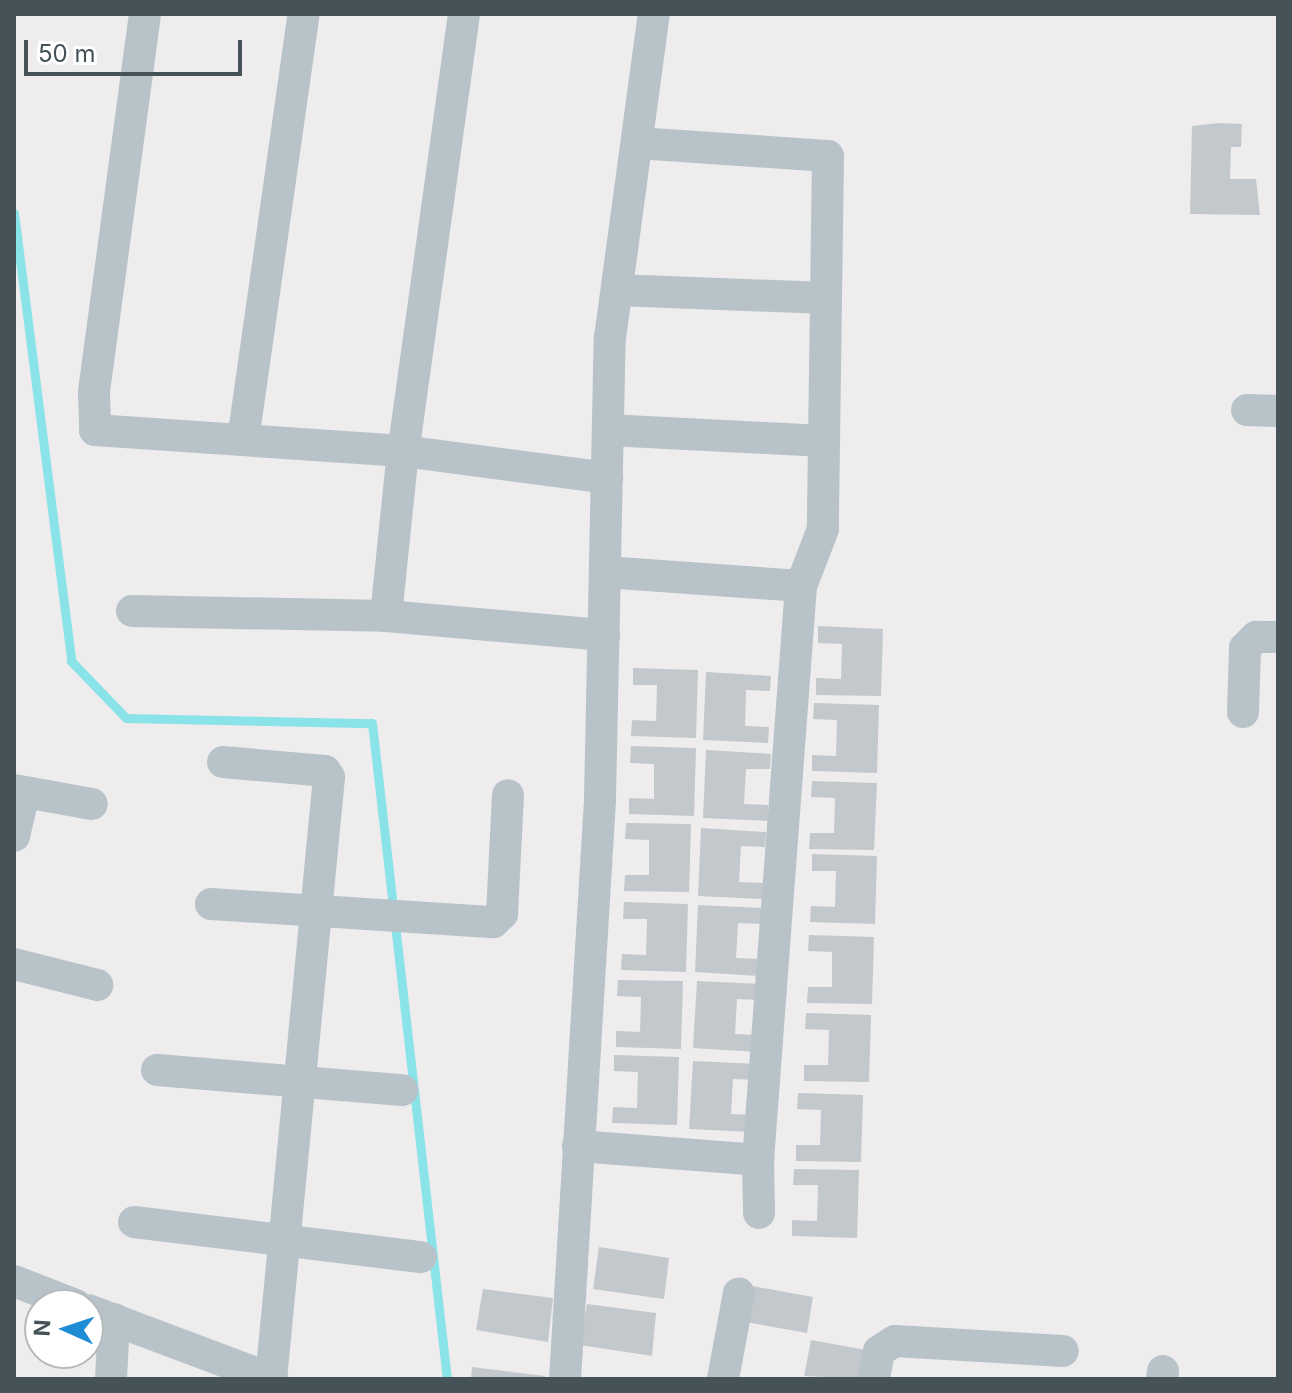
<!DOCTYPE html>
<html>
<head>
<meta charset="utf-8">
<style>
  body { margin:0 }
  #map { position:relative; width:1292px; height:1393px; overflow:hidden; background:#efeced; font-family:Inter,sans-serif }
  div>[style] { position:absolute }
  .stream>* { height:9px; margin:-4.5px; padding:0 4.5px; transform-origin:4.5px; border-radius:4.5px; background:#8ae3e8 }
  .building>* { inset:0; background:#c3c8cc }
  .minor>* { height:32px; margin:-16px; padding:0 16px; transform-origin:16px; border-radius:16px; background:#b8c3c9 }
  span { translate:-50% -50%; white-space:nowrap; text-align:center; line-height:1.15; -webkit-text-stroke:6px #fff; paint-order:stroke }
  .frame { position:absolute; inset:0; border:16px solid #455359; pointer-events:none }
  .north { position:absolute; left:24px; top:1289px; width:80px; height:80px; box-sizing:border-box; background:#fff; border:2px solid #b5babd; border-radius:50%; rotate:273deg; font-size:22px; font-weight:700; line-height:32px; text-align:center; color:#455359 }
  .north::after { content:''; display:block; margin:auto; width:28px; height:36px; background:#1f8cd6; clip-path:polygon(50% 0,100% 100%,50% 72%,0 100%) }
  .scale { position:absolute; left:24px; top:40px; width:218px; height:36px; box-sizing:border-box; border:4px solid #455359; border-top:0; padding-left:10px; font-size:24px; line-height:28px; white-space:nowrap; color:#455359; -webkit-text-stroke:6px #fff; paint-order:stroke }
</style>
</head>
<body>
<div id="map">
  <div class="stream">
    <i style="left:14px;top:213px;width:452px;rotate:82.7deg"></i>
    <i style="left:71px;top:661px;width:79px;rotate:46deg"></i>
    <i style="left:126px;top:718px;width:246px;rotate:1.2deg"></i>
    <i style="left:372px;top:723px;width:660px;rotate:83.48deg"></i>
  </div>
  <div class="building">
    <i style="clip-path:polygon(1219px 123px,1242px 124px,1241px 147px,1231px 147px,1230px 179px,1256px 179px,1260px 215px,1190px 214px,1192px 126px)"></i>
    <i style="clip-path:polygon(818px 626px,883px 629px,881px 696px,816px 695px,816px 678px,841px 679px,842px 644px,818px 643px)"></i>
    <i style="clip-path:polygon(633px 668px,698px 670px,696px 738px,631px 736px,632px 720px,656px 721px,657px 685px,633px 685px)"></i>
    <i style="clip-path:polygon(706px 672px,771px 676px,770px 691px,746px 690px,745px 726px,769px 727px,768px 743px,703px 740px)"></i>
    <i style="clip-path:polygon(814px 703px,879px 705px,877px 773px,812px 771px,812px 755px,836px 756px,837px 720px,813px 719px)"></i>
    <i style="clip-path:polygon(631px 746px,696px 748px,694px 816px,629px 814px,629px 798px,654px 799px,654px 764px,630px 763px)"></i>
    <i style="clip-path:polygon(706px 750px,771px 754px,770px 769px,746px 769px,744px 804px,768px 805px,768px 821px,703px 818px)"></i>
    <i style="clip-path:polygon(812px 781px,877px 783px,874px 850px,809px 849px,810px 833px,834px 833px,835px 798px,811px 797px)"></i>
    <i style="clip-path:polygon(626px 823px,691px 824px,689px 892px,624px 891px,625px 875px,649px 875px,649px 840px,625px 839px)"></i>
    <i style="clip-path:polygon(701px 828px,766px 832px,765px 847px,741px 846px,739px 882px,763px 883px,762px 899px,698px 896px)"></i>
    <i style="clip-path:polygon(812px 854px,877px 856px,875px 924px,810px 922px,811px 906px,835px 907px,836px 871px,812px 871px)"></i>
    <i style="clip-path:polygon(624px 902px,688px 904px,686px 972px,621px 970px,622px 954px,646px 955px,647px 919px,623px 919px)"></i>
    <i style="clip-path:polygon(698px 905px,763px 908px,762px 924px,738px 923px,736px 958px,760px 959px,759px 976px,695px 972px)"></i>
    <i style="clip-path:polygon(809px 935px,874px 937px,872px 1004px,807px 1003px,808px 987px,832px 987px,832px 952px,808px 951px)"></i>
    <i style="clip-path:polygon(618px 980px,683px 981px,681px 1049px,616px 1047px,616px 1031px,640px 1032px,641px 997px,617px 996px)"></i>
    <i style="clip-path:polygon(697px 981px,761px 984px,761px 1000px,737px 999px,735px 1034px,759px 1035px,758px 1052px,693px 1048px)"></i>
    <i style="clip-path:polygon(806px 1013px,871px 1015px,869px 1082px,804px 1081px,804px 1065px,828px 1065px,829px 1030px,805px 1029px)"></i>
    <i style="clip-path:polygon(614px 1055px,679px 1057px,677px 1125px,612px 1123px,613px 1107px,637px 1108px,638px 1072px,614px 1071px)"></i>
    <i style="clip-path:polygon(693px 1061px,758px 1064px,757px 1080px,733px 1079px,731px 1114px,755px 1115px,754px 1132px,689px 1129px)"></i>
    <i style="clip-path:polygon(798px 1093px,863px 1095px,861px 1162px,796px 1161px,796px 1145px,820px 1145px,821px 1110px,797px 1109px)"></i>
    <i style="clip-path:polygon(794px 1169px,859px 1170px,857px 1238px,792px 1236px,792px 1220px,817px 1221px,818px 1185px,793px 1185px)"></i>
    <i style="clip-path:polygon(599px 1247px,669px 1258px,664px 1299px,593px 1289px)"></i>
    <i style="clip-path:polygon(752px 1286px,813px 1297px,807px 1333px,746px 1322px)"></i>
    <i style="clip-path:polygon(483px 1289px,553px 1298px,548px 1342px,476px 1330px)"></i>
    <i style="clip-path:polygon(587px 1304px,656px 1313px,652px 1356px,580px 1345px)"></i>
    <i style="clip-path:polygon(811px 1340px,872px 1351px,867px 1379px,804px 1376px)"></i>
    <i style="clip-path:polygon(472px 1367px,545px 1376px,545px 1379px,471px 1379px)"></i>
  </div>
  <div class="minor">
    <i style="left:145px;top:14px;width:382px;rotate:97.7deg"></i>
    <i style="left:94px;top:393px;width:37px;rotate:88deg"></i>
    <i style="left:95px;top:430px;width:309px;rotate:3.9deg"></i>
    <i style="left:403px;top:451px;width:166px;rotate:95.9deg"></i>
    <i style="left:464px;top:14px;width:441px;rotate:97.9deg"></i>
    <i style="left:403px;top:451px;width:206px;rotate:7.5deg"></i>
    <i style="left:637px;top:143px;width:191px;rotate:3.9deg"></i>
    <i style="left:828px;top:156px;width:373px;rotate:90.8deg"></i>
    <i style="left:823px;top:529px;width:61px;rotate:111.1deg"></i>
    <i style="left:801px;top:586px;width:576px;rotate:94.28deg"></i>
    <i style="left:617px;top:290px;width:209px;rotate:2.2deg"></i>
    <i style="left:1247px;top:410px;width:31px;rotate:2deg"></i>
    <i style="left:608px;top:430px;width:216px;rotate:2.9deg"></i>
    <i style="left:243px;top:440px;width:430px;rotate:-81.9deg"></i>
    <i style="left:605px;top:572px;width:196px;rotate:4.1deg"></i>
    <i style="left:132px;top:611px;width:254px;rotate:1.1deg"></i>
    <i style="left:386px;top:616px;width:219px;rotate:5deg"></i>
    <i style="left:1243px;top:712px;width:64px;rotate:-88.2deg"></i>
    <i style="left:1245px;top:648px;width:16px;rotate:-45deg"></i>
    <i style="left:1256px;top:637px;width:22px"></i>
    <i style="left:223px;top:762px;width:102px;rotate:5deg"></i>
    <i style="left:325px;top:771px;width:7px;rotate:56deg"></i>
    <i style="left:329px;top:777px;width:605px;rotate:95.5deg"></i>
    <i style="left:14px;top:790px;width:79px;rotate:10.2deg"></i>
    <i style="left:14px;top:836px;width:44px;rotate:-76.9deg"></i>
    <i style="left:211px;top:904px;width:283px;rotate:3.7deg"></i>
    <i style="left:493px;top:922px;width:12px;rotate:-42deg"></i>
    <i style="left:502px;top:914px;width:119px;rotate:-87.1deg"></i>
    <i style="left:14px;top:964px;width:86px;rotate:14.2deg"></i>
    <i style="left:157px;top:1070px;width:246px;rotate:4.7deg"></i>
    <i style="left:578px;top:1146px;width:181px;rotate:4.4deg"></i>
    <i style="left:758px;top:1160px;width:53px;rotate:88.9deg"></i>
    <i style="left:134px;top:1222px;width:289px;rotate:7deg"></i>
    <i style="left:14px;top:1281px;width:66px;rotate:21.2deg"></i>
    <i style="left:88px;top:1310px;width:197px;rotate:20.6deg"></i>
    <i style="left:111px;top:1379px;width:60px;rotate:-87.1deg"></i>
    <i style="left:565px;top:1379px;width:580px;rotate:-86.54deg"></i>
    <i style="left:600px;top:800px;width:462px;rotate:-88.8deg"></i>
    <i style="left:610px;top:338px;width:327px;rotate:-82.3deg"></i>
    <i style="left:723px;top:1379px;width:87px;rotate:-79.5deg"></i>
    <i style="left:874px;top:1379px;width:28px;rotate:-80deg"></i>
    <i style="left:879px;top:1351px;width:19px;rotate:-32deg"></i>
    <i style="left:895px;top:1341px;width:168px;rotate:3.4deg"></i>
    <i style="left:1162px;top:1379px;width:8px;rotate:-83deg"></i>
  </div>
  <div class="frame"></div>
  <div class="north">N</div>
  <div class="scale">50 m</div>
</div>
</body>
</html>
